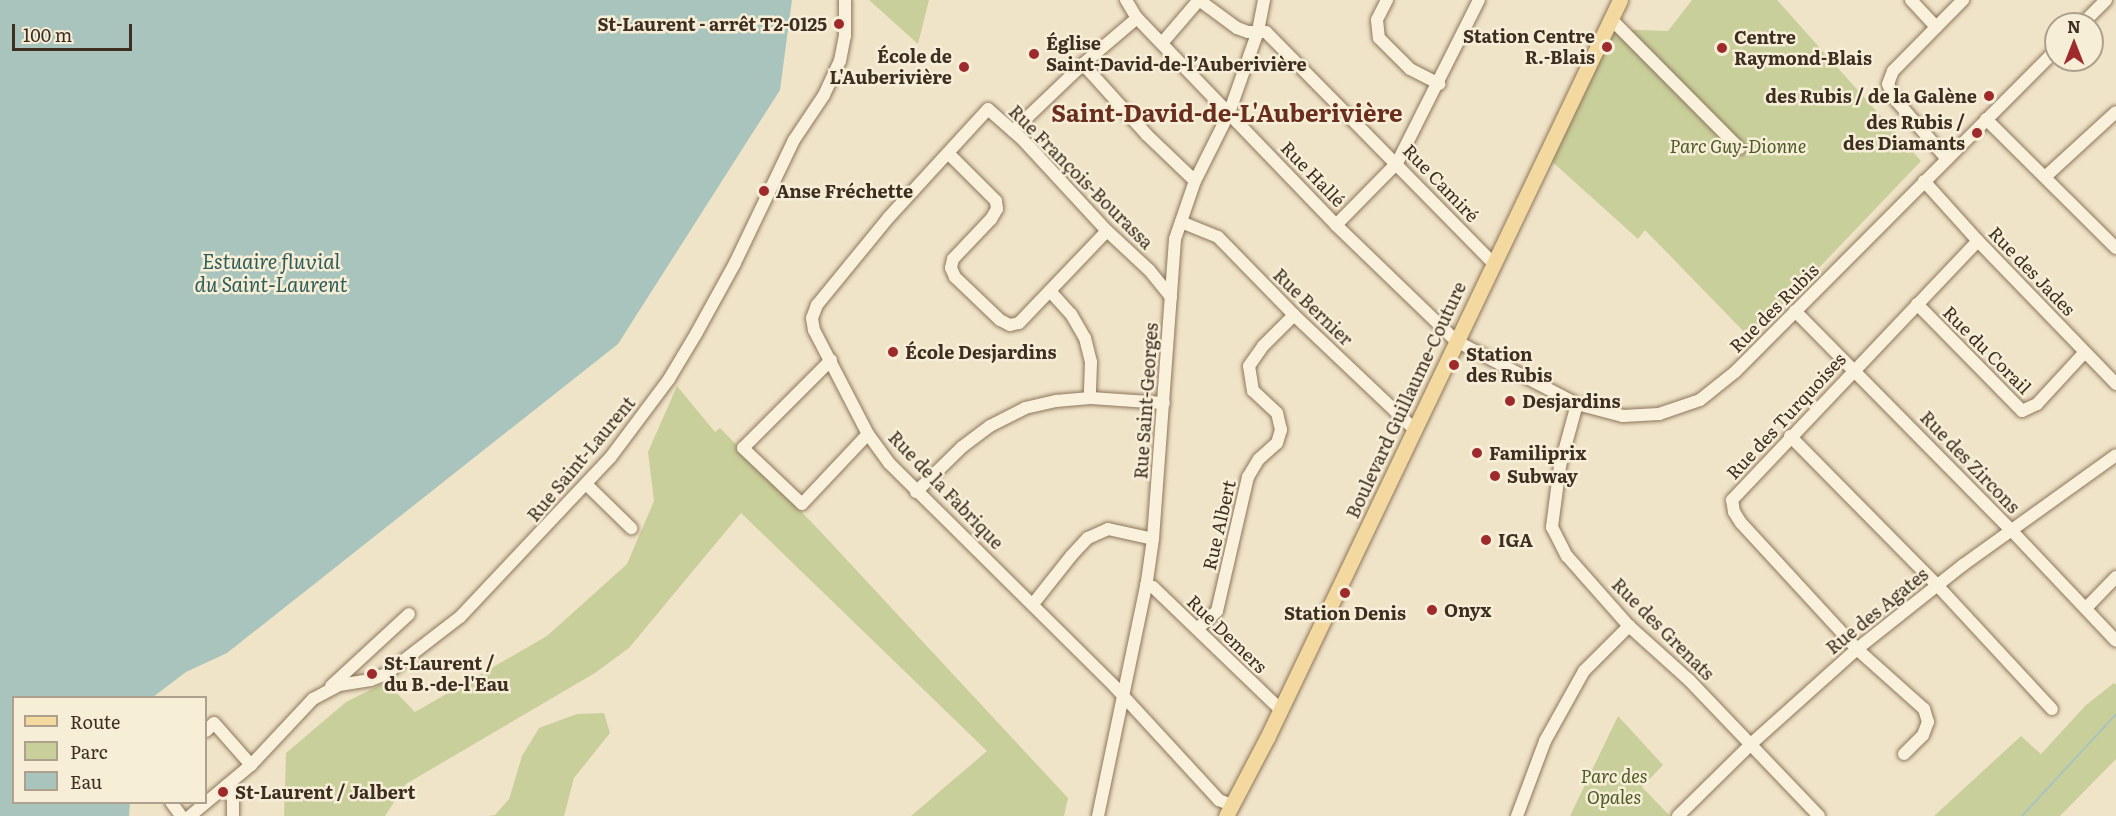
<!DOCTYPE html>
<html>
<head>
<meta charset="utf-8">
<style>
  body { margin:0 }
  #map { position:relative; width:2116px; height:816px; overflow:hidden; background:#f0e4c8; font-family:Literata,serif }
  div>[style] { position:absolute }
  .green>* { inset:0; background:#c9cf9b }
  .water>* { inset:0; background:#a9c4bc }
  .stream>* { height:2px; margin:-1px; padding:0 1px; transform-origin:1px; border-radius:1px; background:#a9c4bc }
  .roads { filter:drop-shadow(0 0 2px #8d765c) drop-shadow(0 0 2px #8d765c) }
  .minor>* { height:12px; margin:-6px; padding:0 6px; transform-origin:6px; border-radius:6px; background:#faf1dc }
  .major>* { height:15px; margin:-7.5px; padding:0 7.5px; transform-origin:7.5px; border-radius:7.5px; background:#f3d9a0 }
  .dots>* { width:16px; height:16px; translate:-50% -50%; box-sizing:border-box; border:3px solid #f7eed8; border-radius:50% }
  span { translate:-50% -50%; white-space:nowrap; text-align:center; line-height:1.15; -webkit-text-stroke:5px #f7eed8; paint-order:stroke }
  .poi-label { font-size:18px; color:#3d2e20; font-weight:700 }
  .right { translate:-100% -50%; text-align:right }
  .left { translate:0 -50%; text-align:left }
  .park-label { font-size:18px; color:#4d5a26; font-style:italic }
  .street-label { font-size:18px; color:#3d2e20 }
  .water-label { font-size:20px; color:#2f5d5a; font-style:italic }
  .district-label { font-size:24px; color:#6b2e1e; font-weight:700 }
  .legend { position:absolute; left:12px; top:696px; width:195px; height:108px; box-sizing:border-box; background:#f7eed8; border:2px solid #ada18e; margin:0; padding:8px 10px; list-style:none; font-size:18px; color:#3d2e20 }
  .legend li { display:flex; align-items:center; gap:12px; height:30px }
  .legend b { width:30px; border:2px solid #ada18e }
  .north { position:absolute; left:2044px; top:12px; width:60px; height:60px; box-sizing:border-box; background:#f7eed8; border:2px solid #ada18e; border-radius:50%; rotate:0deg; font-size:16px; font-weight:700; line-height:24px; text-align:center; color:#3d2e20 }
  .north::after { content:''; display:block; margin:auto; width:21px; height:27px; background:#9e2a2b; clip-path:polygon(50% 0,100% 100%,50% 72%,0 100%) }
  .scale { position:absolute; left:12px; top:24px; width:120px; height:27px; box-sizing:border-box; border:3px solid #3d2e20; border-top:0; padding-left:8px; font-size:18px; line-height:21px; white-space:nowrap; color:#3d2e20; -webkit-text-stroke:4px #f7eed8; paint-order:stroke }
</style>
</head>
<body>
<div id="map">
  <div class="green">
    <i style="clip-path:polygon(869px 0,929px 0,918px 44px)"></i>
    <i style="clip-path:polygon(1692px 0,1777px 0,1921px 161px,1751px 339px,1645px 230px,1638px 239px,1548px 158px,1611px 29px,1668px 31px)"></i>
    <i style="clip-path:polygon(677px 386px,715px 432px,720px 428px,820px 531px,1068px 798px,1064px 816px,911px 816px,987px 751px,741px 513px,629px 648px,595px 673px,406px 784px,385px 816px,284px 816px,286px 753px,346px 702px,386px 682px,415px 712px,547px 636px,627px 564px,654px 501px,648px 452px)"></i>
    <i style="clip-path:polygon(2114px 683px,2116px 685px,2116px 759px,2060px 816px,1934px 816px,2021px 736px,2041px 754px,2086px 705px)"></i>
    <i style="clip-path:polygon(604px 713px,610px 733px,574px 778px,564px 816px,488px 816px,495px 815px,509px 799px,522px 756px,539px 728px,577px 714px)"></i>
    <i style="clip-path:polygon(1618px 716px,1663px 765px,1642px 787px,1670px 816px,1570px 816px)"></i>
  </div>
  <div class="water">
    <i style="clip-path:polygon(0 0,792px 0,780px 90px,618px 344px,227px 653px,186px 672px,153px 697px,14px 698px,14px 802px,130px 803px,129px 816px,0 816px)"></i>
  </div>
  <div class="stream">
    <i style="left:2022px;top:816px;width:139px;rotate:-47.3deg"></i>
  </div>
  <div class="roads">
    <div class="minor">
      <i style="left:1126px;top:0;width:21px;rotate:59deg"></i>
      <i style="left:1137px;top:18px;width:287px;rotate:46.1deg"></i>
      <i style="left:1336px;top:225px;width:167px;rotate:44deg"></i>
      <i style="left:1456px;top:341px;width:136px;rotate:27.5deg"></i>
      <i style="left:1577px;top:404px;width:48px;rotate:14.6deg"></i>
      <i style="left:1623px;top:416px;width:36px;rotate:-3deg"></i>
      <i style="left:1659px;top:414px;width:43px;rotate:-18.9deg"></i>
      <i style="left:1700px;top:400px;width:45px;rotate:-38.7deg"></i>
      <i style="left:1735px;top:372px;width:455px;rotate:-45.1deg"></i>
      <i style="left:1387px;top:0;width:22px;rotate:117deg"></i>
      <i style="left:1377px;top:20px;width:18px;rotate:84deg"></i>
      <i style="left:1379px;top:38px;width:44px;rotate:45deg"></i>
      <i style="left:1410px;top:69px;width:33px;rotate:27deg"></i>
      <i style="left:1911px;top:0;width:37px;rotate:47deg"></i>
      <i style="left:1611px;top:19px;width:182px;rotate:45.2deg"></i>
      <i style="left:2082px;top:24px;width:34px;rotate:-45deg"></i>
      <i style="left:1162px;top:43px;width:57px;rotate:-49.3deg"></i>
      <i style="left:1199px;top:0;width:47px;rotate:36.4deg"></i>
      <i style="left:1237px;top:28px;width:12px;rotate:20deg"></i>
      <i style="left:1248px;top:32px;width:18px"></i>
      <i style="left:1266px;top:32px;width:324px;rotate:45.5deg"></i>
      <i style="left:1083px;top:64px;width:96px;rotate:48deg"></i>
      <i style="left:1147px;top:135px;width:66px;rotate:43.8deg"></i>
      <i style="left:1986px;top:119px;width:183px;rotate:44.8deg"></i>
      <i style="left:1013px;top:131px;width:97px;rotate:-43.7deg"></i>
      <i style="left:1083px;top:64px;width:71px;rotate:-40.4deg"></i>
      <i style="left:948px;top:153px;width:68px;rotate:45deg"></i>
      <i style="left:996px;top:201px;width:8px;rotate:83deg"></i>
      <i style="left:997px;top:209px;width:12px;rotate:121deg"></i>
      <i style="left:991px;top:219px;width:55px;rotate:133.5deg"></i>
      <i style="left:953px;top:259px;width:9px;rotate:103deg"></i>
      <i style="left:951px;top:268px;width:10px;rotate:66deg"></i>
      <i style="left:955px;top:277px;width:62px;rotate:43.7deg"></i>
      <i style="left:1000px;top:320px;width:11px;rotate:27deg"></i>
      <i style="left:1010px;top:325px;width:9px;rotate:-13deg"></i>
      <i style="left:1019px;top:323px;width:127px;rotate:-46.3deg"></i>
      <i style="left:1947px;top:159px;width:81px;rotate:-131deg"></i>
      <i style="left:1894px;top:98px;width:15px;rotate:-113deg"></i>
      <i style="left:1888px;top:84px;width:14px;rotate:-69deg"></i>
      <i style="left:1893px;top:71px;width:100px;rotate:-45.4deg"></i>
      <i style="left:2045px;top:177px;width:96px;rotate:-42.5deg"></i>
      <i style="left:1924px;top:181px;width:81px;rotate:48deg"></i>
      <i style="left:1978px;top:241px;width:199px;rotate:46deg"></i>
      <i style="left:1181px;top:222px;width:40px;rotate:22deg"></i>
      <i style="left:1218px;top:237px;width:109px;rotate:45.7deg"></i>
      <i style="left:1294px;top:315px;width:166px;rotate:43.5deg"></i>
      <i style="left:1336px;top:225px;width:87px;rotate:-45.5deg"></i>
      <i style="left:1397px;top:163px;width:182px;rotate:-63.3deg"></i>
      <i style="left:1050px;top:291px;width:31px;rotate:48deg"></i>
      <i style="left:1071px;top:314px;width:28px;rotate:60deg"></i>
      <i style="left:1085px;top:338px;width:25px;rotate:76deg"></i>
      <i style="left:1091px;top:362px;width:36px;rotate:92deg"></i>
      <i style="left:1171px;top:297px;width:35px;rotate:-129deg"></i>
      <i style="left:1149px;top:270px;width:57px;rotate:-137.1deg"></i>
      <i style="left:1107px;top:231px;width:125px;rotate:-132.7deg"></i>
      <i style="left:1022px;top:139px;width:45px;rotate:-138.6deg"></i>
      <i style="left:988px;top:109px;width:147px;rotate:132.5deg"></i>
      <i style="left:889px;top:217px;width:114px;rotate:129.3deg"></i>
      <i style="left:817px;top:305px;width:14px;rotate:111deg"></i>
      <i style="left:812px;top:318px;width:12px;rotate:81deg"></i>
      <i style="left:814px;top:330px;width:117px;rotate:62.6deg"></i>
      <i style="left:868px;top:434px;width:36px;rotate:54deg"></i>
      <i style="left:889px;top:463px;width:318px;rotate:44.7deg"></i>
      <i style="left:1115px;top:687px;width:154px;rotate:47.4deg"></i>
      <i style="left:1219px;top:800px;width:13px;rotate:23deg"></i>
      <i style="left:1917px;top:304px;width:150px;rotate:45.5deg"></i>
      <i style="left:2022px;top:411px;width:17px;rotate:-25deg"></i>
      <i style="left:2037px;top:404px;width:69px;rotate:-47.3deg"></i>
      <i style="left:1795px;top:311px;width:309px;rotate:45.4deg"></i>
      <i style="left:2012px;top:531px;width:151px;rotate:46.6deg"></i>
      <i style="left:831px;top:360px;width:124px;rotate:135deg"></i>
      <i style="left:743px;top:448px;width:81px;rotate:43.5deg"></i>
      <i style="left:802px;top:504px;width:96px;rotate:-46.7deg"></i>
      <i style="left:1577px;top:404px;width:64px;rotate:105.3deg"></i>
      <i style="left:1560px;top:466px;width:62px;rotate:97.5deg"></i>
      <i style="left:1552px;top:527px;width:33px;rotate:63deg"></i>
      <i style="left:1567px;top:556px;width:94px;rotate:48.5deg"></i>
      <i style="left:1629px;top:626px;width:81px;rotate:42deg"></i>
      <i style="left:1689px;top:680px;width:188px;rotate:46.3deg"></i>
      <i style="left:1790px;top:436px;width:209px;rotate:45.4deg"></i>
      <i style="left:1937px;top:585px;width:169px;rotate:47.2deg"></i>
      <i style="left:587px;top:485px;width:62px;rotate:44.3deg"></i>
      <i style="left:916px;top:492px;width:64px;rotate:-44.4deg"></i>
      <i style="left:962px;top:447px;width:35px;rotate:-37deg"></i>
      <i style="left:990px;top:426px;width:39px;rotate:-27deg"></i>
      <i style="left:1025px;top:408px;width:32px;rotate:-13deg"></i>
      <i style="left:1056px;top:401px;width:34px;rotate:-5deg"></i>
      <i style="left:1090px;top:398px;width:74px;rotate:3.9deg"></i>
      <i style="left:1146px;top:585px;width:7px;rotate:16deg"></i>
      <i style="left:1153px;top:587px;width:178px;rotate:43.9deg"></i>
      <i style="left:1033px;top:604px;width:61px;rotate:-51.6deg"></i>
      <i style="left:1071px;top:556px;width:25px;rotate:-47deg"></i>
      <i style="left:1088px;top:538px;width:22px;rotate:-24deg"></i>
      <i style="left:1108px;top:529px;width:46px;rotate:12.5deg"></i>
      <i style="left:2086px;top:608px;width:43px;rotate:-45.9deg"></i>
      <i style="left:1197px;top:629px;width:27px;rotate:-42deg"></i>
      <i style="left:1217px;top:611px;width:138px;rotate:-77deg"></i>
      <i style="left:1248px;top:477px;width:21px;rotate:-59deg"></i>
      <i style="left:1259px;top:459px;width:24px;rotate:-42deg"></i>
      <i style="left:1277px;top:443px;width:14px;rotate:-73deg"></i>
      <i style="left:1281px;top:430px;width:17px;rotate:-103deg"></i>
      <i style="left:1277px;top:413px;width:33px;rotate:-137deg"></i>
      <i style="left:1253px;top:391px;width:25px;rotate:-99deg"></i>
      <i style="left:1249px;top:366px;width:24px;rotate:-55deg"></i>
      <i style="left:1263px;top:346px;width:44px;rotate:-45deg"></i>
      <i style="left:331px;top:686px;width:106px;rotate:-42.7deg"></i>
      <i style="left:206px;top:731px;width:11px;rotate:-45deg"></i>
      <i style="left:214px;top:723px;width:56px;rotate:48.6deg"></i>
      <i style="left:1904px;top:754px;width:27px;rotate:-45deg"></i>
      <i style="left:1923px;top:735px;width:14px;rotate:-69deg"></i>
      <i style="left:1928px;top:722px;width:14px;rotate:-107deg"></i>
      <i style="left:1924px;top:709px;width:90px;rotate:-138.2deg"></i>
      <i style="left:1857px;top:649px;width:171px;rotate:-132.6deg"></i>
      <i style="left:1741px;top:523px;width:13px;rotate:-122deg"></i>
      <i style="left:1734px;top:512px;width:12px;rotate:-99deg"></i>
      <i style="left:1732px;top:500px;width:357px;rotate:-46.5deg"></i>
      <i style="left:227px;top:785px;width:16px;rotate:68deg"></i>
      <i style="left:233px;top:800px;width:16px;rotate:90deg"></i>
      <i style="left:171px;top:802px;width:17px;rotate:54deg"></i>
      <i style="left:190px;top:816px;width:80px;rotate:-39.9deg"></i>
      <i style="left:251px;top:765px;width:91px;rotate:-46.8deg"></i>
      <i style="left:313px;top:699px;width:30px;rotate:-28deg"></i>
      <i style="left:339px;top:685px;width:32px;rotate:-9deg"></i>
      <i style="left:371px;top:680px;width:16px;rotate:-22deg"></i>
      <i style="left:386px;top:674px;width:93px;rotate:-37.6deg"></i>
      <i style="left:460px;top:617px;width:219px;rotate:-46.7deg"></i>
      <i style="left:610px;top:458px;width:99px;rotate:-53.2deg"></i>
      <i style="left:669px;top:379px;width:52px;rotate:-59deg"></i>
      <i style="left:696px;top:334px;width:81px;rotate:-61.2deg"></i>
      <i style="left:735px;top:263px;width:136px;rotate:-64.4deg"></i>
      <i style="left:794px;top:140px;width:54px;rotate:-56.3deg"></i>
      <i style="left:824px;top:95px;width:38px;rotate:-65deg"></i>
      <i style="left:840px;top:61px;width:25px;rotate:-79deg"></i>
      <i style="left:845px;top:36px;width:36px;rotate:-90deg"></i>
      <i style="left:1098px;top:816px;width:240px;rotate:-78.2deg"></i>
      <i style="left:1147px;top:581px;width:42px;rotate:-81.9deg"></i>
      <i style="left:1153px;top:539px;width:301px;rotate:-85.8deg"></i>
      <i style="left:1175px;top:239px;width:61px;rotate:-71deg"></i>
      <i style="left:1195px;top:181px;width:76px;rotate:-63.4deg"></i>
      <i style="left:1229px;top:113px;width:87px;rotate:-70.5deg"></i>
      <i style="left:1258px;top:31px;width:32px;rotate:-79deg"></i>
      <i style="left:1517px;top:816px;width:80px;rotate:-69.5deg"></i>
      <i style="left:1545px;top:741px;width:80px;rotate:-60.9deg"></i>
      <i style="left:1584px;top:671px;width:64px;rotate:-45deg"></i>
      <i style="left:1678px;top:816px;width:103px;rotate:-44.6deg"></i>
      <i style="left:1751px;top:744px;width:142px;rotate:-41.9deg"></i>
      <i style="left:1857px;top:649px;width:135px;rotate:-38.4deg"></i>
      <i style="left:1963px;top:565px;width:188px;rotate:-35.7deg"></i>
    </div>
    <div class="major">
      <i style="left:1226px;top:816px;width:88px;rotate:-62.3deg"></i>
      <i style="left:1267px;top:738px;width:818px;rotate:-64.44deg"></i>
    </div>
  </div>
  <div class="dots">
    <i style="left:839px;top:24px;background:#9e2a2b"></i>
    <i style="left:1607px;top:47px;background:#9e2a2b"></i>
    <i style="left:1722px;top:48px;background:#9e2a2b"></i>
    <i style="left:1034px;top:54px;background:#9e2a2b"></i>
    <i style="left:964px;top:67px;background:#9e2a2b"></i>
    <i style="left:1989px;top:96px;background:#9e2a2b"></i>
    <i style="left:1977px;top:133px;background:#9e2a2b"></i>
    <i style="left:764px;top:191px;background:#9e2a2b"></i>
    <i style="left:893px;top:352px;background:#9e2a2b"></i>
    <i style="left:1454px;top:365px;background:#9e2a2b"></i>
    <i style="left:1510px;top:401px;background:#9e2a2b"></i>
    <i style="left:1477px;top:453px;background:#9e2a2b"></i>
    <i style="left:1495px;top:476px;background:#9e2a2b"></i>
    <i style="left:1486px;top:540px;background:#9e2a2b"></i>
    <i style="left:1345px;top:593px;background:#9e2a2b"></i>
    <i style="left:1432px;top:610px;background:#9e2a2b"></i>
    <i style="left:372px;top:674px;background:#9e2a2b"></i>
    <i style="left:223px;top:792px;background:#9e2a2b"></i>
  </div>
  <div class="poi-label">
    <span class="right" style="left:827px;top:24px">St-Laurent - arrêt T2-0125</span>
    <span class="right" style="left:1595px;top:47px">Station Centre<br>R.-Blais</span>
    <span class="left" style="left:1734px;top:48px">Centre<br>Raymond-Blais</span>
    <span class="left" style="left:1046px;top:54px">Église<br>Saint-David-de-l’Auberivière</span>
    <span class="right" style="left:952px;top:67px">École de<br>L'Auberivière</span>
    <span class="right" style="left:1977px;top:96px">des Rubis / de la Galène</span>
    <span class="right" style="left:1965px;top:133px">des Rubis /<br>des Diamants</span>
    <span class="left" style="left:776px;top:191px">Anse Fréchette</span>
    <span class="left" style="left:905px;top:352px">École Desjardins</span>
    <span class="left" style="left:1466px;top:365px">Station<br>des Rubis</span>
    <span class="left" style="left:1522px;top:401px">Desjardins</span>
    <span class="left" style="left:1489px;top:453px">Familiprix</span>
    <span class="left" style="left:1507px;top:476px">Subway</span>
    <span class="left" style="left:1498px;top:540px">IGA</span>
    <span class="left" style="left:1444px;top:610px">Onyx</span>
    <span style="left:1345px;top:613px">Station Denis</span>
    <span class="left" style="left:384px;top:674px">St-Laurent /<br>du B.-de-l'Eau</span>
    <span class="left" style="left:235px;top:792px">St-Laurent / Jalbert</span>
  </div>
  <div class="park-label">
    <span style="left:1738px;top:146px">Parc Guy-Dionne</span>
    <span style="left:1614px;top:787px">Parc des<br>Opales</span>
  </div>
  <div class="street-label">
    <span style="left:1313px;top:174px;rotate:46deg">Rue Hallé</span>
    <span style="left:1081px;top:177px;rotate:45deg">Rue François-Bourassa</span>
    <span style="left:1441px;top:183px;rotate:46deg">Rue Camiré</span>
    <span style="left:2032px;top:271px;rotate:46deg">Rue des Jades</span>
    <span style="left:1313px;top:307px;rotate:44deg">Rue Bernier</span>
    <span style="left:1774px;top:308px;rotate:-45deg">Rue des Rubis</span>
    <span style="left:1987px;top:350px;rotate:45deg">Rue du Corail</span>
    <span style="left:1406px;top:400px;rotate:-65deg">Boulevard Guillaume-Couture</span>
    <span style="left:1146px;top:401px;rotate:-86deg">Rue Saint-Georges</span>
    <span style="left:1786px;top:416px;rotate:-47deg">Rue des Turquoises</span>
    <span style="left:581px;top:459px;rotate:-50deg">Rue Saint-Laurent</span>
    <span style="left:1970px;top:462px;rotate:46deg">Rue des Zircons</span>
    <span style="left:946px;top:490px;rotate:46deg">Rue de la Fabrique</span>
    <span style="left:1219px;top:525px;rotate:-77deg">Rue Albert</span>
    <span style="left:1877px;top:611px;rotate:-39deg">Rue des Agates</span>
    <span style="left:1663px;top:629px;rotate:45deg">Rue des Grenats</span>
    <span style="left:1227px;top:634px;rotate:44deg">Rue Demers</span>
  </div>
  <div class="water-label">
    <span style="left:271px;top:272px">Estuaire fluvial<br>du Saint-Laurent</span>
  </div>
  <div class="district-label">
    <span style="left:1227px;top:112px">Saint-David-de-L'Auberivière</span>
  </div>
  <ul class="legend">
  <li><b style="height:8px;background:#f3d9a0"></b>Route</li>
  <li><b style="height:16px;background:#c9cf9b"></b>Parc</li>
  <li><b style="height:16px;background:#a9c4bc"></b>Eau</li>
  </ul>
  <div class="north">N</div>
  <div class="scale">100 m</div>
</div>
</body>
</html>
